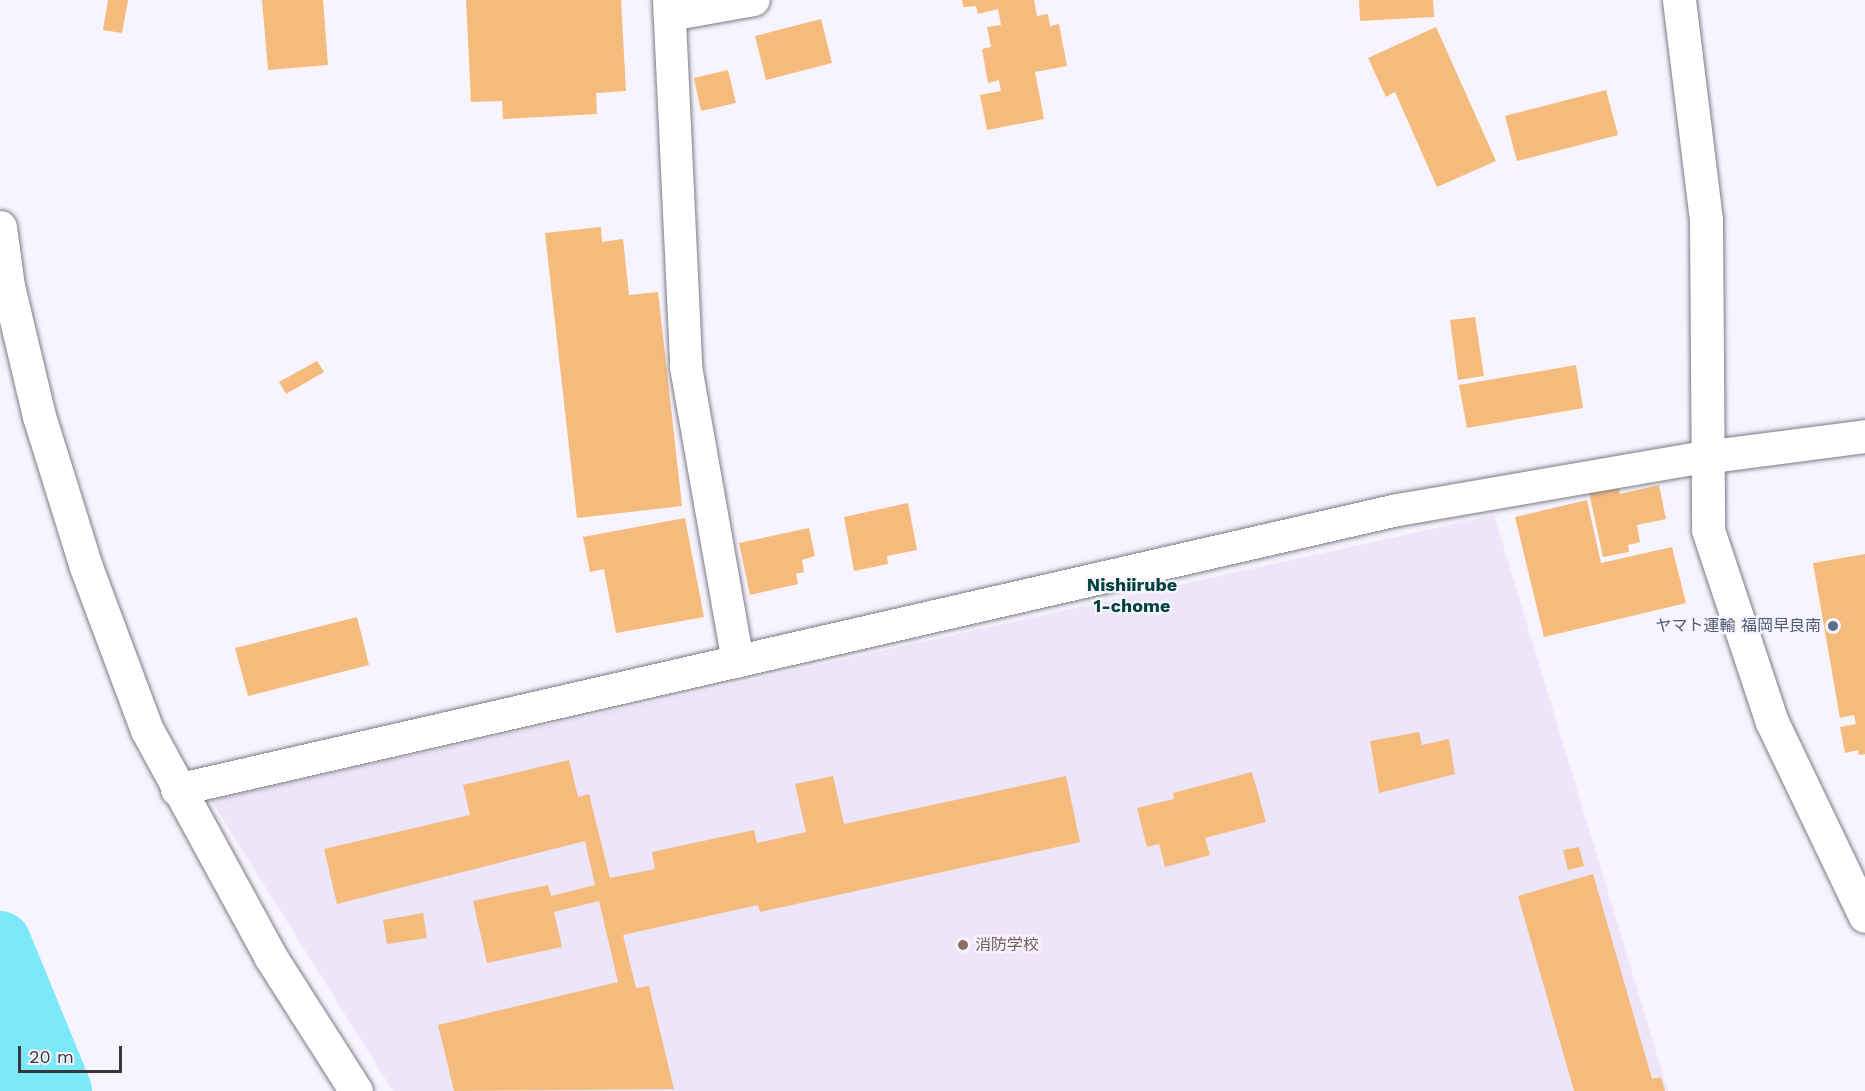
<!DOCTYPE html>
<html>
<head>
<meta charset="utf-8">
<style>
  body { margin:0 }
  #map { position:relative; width:1865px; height:1091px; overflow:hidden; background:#f7f4fe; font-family:"Work Sans","Noto Sans JP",sans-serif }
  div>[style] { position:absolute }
  .built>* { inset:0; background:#ede6fa }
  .water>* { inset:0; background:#7be9fa }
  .river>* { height:62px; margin:-31px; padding:0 31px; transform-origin:31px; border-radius:31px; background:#7be9fa }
  .building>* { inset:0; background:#f4bb7c }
  .roads { filter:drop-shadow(0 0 2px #7e7a85) drop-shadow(0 0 2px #7e7a85) }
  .street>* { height:32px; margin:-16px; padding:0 16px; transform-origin:16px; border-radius:16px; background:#fff }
  .secondary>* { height:33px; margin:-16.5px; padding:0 16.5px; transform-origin:16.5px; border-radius:16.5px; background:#fff }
  .dots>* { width:16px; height:16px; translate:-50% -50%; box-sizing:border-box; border:3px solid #f7f4fe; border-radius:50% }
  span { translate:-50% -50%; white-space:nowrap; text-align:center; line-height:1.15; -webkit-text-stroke:4.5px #f7f4fe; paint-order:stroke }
  .service-label { font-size:16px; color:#4e5e75 }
  .right { translate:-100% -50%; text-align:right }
  .education-label { font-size:16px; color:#785e54 }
  .left { translate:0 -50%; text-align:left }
  .neighbourhood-label { font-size:18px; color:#00423e; font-weight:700 }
  .scale { position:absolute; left:18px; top:1046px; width:104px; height:27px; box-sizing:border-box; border:3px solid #38373b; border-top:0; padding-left:8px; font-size:18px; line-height:21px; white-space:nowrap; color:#38373b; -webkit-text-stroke:4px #f7f4fe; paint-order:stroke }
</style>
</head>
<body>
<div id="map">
  <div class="built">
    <i style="clip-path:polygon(1494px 515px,1668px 1091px,393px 1091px,211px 800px)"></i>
  </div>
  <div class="water">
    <i style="clip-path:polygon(0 1014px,28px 1091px,0 1091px)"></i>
  </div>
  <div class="river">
    <i style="left:0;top:942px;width:161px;rotate:67.7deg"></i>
  </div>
  <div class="building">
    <i style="clip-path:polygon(108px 0,128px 0,122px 33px,103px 30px)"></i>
    <i style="clip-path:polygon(262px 0,323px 0,328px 65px,268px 70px)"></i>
    <i style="clip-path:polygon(466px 0,621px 0,626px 91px,596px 93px,597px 114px,503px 119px,502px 101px,471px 102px)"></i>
    <i style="clip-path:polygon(962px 0,1034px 0,1037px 16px,1048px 14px,1050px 26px,1059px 24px,1067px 66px,1035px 72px,1044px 119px,987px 130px,980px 95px,1001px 91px,999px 80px,988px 83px,982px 49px,991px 47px,987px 27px,1001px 25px,998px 9px,978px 14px,976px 6px,963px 7px)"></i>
    <i style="clip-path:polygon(1359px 0,1433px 0,1434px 17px,1360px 21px)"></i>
    <i style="clip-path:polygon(821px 19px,832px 63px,766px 80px,755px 36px)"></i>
    <i style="clip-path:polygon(1436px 27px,1496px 161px,1437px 187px,1395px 92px,1386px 97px,1368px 58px)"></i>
    <i style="clip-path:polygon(728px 70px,736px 103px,701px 111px,694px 78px)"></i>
    <i style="clip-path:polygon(1606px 90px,1618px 135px,1517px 161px,1505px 116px)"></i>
    <i style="clip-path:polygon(601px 227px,602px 242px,623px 239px,629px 295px,658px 292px,682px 506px,577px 518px,545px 233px)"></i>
    <i style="clip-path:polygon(1475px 317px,1484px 376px,1458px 380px,1450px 320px)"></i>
    <i style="clip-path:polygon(317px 361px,324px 372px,286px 394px,279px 382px)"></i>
    <i style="clip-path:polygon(1576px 365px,1583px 408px,1467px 428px,1459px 385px)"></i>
    <i style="clip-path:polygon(1617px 482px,1620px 494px,1659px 485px,1666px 519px,1637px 525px,1640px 542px,1628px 545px,1629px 552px,1603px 557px,1588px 488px)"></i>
    <i style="clip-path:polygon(1587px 500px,1601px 563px,1672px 547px,1686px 603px,1544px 637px,1515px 517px)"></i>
    <i style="clip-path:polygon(908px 503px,917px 550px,887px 556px,888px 564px,854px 571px,844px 517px)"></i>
    <i style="clip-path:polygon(685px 518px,704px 617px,616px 633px,604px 569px,590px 572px,583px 537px)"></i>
    <i style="clip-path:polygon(809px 528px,815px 556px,802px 560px,804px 572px,796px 574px,798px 584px,750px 595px,739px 543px)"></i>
    <i style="clip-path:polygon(1865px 554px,1865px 754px,1859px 755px,1858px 750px,1845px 753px,1840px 727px,1856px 724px,1854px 715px,1840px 718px,1813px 563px)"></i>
    <i style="clip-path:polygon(357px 617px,369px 665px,248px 696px,235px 648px)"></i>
    <i style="clip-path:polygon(1419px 732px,1422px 745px,1449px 739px,1455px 774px,1379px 793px,1370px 741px)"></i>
    <i style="clip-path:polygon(569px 760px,578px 797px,589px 794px,610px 878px,655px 869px,652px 852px,754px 830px,757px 843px,806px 832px,795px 784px,833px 776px,844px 824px,1066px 776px,1080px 842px,760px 912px,758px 905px,623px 935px,636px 988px,649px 986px,674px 1089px,454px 1091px,438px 1025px,618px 982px,599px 901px,554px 912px,562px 947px,487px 963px,473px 901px,548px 885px,551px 896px,595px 885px,585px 841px,337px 904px,324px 849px,470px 815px,463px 785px)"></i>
    <i style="clip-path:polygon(1252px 772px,1266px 822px,1205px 838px,1210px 855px,1165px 867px,1159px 844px,1147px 847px,1137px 808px,1174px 799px,1173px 793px)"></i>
    <i style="clip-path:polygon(1579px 847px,1584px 866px,1568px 870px,1563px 850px)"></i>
    <i style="clip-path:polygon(1593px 874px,1652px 1079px,1661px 1077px,1665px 1091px,1574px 1091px,1518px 896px)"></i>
    <i style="clip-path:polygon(423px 913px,427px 938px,387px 944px,383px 920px)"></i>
  </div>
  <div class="roads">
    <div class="street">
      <i style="left:669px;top:0;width:367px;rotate:87.3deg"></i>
      <i style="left:686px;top:367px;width:299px;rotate:80deg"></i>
      <i style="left:670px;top:15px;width:85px;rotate:-10.1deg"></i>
      <i style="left:177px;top:790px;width:1253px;rotate:-12.92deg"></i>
      <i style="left:1398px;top:510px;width:311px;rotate:-9.8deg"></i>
    </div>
    <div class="secondary">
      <i style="left:1679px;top:0;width:221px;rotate:83deg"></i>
      <i style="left:1706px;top:219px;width:311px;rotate:89.6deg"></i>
      <i style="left:1708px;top:530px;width:202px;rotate:71.6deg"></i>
      <i style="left:1772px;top:722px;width:215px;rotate:64.4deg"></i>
      <i style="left:0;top:227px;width:60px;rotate:82.3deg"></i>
      <i style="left:8px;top:286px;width:134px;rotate:76.6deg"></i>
      <i style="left:39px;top:416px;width:158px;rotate:72.7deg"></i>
      <i style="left:86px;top:567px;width:174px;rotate:69.5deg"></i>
      <i style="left:147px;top:730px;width:257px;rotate:61.4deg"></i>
      <i style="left:270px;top:956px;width:160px;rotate:57.5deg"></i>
      <i style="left:1704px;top:457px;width:162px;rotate:-7.4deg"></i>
    </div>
  </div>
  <div class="dots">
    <i style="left:1833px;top:626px;background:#5c6f8a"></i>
    <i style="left:963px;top:945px;background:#8d6e63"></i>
  </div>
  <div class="service-label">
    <span class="right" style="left:1821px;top:626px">ヤマト運輸 福岡早良南</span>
  </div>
  <div class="education-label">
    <span class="left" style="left:975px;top:945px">消防学校</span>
  </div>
  <div class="neighbourhood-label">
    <span style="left:1132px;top:596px">Nishiirube<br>1-chome</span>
  </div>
  <div class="scale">20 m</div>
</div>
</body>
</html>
